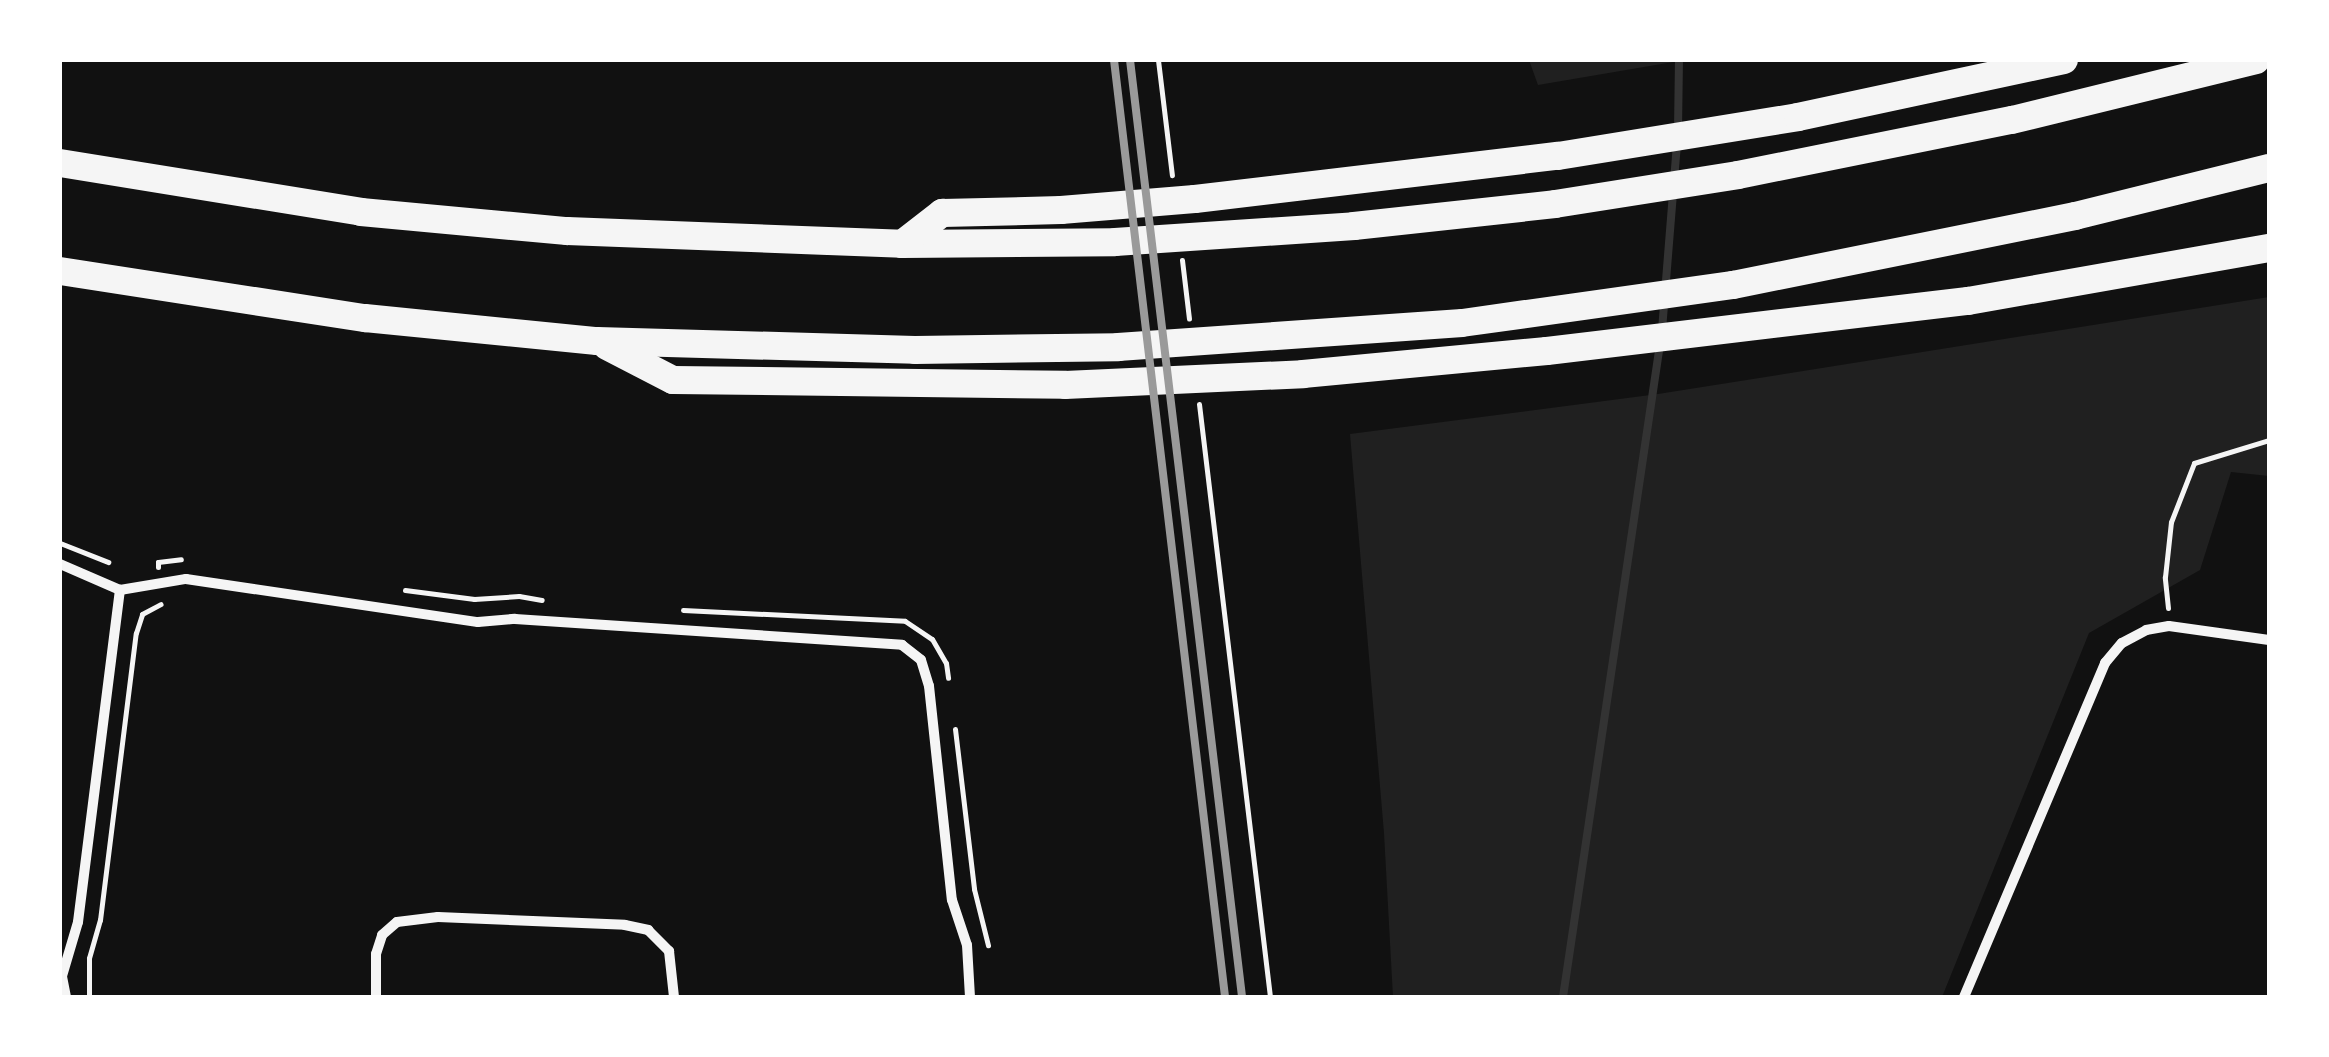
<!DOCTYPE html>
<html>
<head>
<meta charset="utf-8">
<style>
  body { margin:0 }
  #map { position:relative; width:2329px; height:1057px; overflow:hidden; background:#111; font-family:"Fira Sans Condensed",sans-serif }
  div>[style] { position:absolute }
  .green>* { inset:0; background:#202020 }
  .stream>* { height:8px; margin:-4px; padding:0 4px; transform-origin:4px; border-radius:4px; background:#333 }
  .path>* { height:5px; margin:-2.5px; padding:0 2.5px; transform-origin:2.5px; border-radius:2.5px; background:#f5f5f5 }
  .minor>* { height:10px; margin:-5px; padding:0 5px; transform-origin:5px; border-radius:5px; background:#f5f5f5 }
  .motorway>* { height:28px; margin:-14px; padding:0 14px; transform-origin:14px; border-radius:14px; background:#f5f5f5 }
  .rail>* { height:8px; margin:-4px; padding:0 4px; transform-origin:4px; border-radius:4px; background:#9a9a9a }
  span { translate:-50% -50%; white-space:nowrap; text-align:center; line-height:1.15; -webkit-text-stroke:8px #fff; paint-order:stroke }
  .frame { position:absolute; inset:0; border:62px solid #fff; pointer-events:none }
</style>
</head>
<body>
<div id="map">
  <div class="green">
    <i style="clip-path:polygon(1529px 60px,1685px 60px,1538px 85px)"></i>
    <i style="clip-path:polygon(2269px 297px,2269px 476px,2231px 472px,2200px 570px,2089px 633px,1942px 997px,1393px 997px,1384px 833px,1350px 434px,1658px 394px)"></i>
  </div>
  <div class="stream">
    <i style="left:1678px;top:130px;width:70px;rotate:-89.2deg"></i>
    <i style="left:1662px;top:330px;width:187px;rotate:-85.4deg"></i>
    <i style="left:1563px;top:997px;width:660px;rotate:-81.55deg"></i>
  </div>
  <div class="path">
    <i style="left:1158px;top:60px;width:116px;rotate:83.1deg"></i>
    <i style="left:1182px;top:260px;width:59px;rotate:83.2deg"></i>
    <i style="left:1199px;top:404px;width:597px;rotate:83.17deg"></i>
    <i style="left:60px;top:543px;width:52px;rotate:21.6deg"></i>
    <i style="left:158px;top:567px;width:5px;rotate:-90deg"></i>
    <i style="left:158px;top:562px;width:23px;rotate:-7deg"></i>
    <i style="left:405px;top:590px;width:70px;rotate:7.4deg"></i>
    <i style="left:474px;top:599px;width:45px;rotate:-3.8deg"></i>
    <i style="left:519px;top:596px;width:23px;rotate:10deg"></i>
    <i style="left:2168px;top:608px;width:31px;rotate:-96deg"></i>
    <i style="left:2165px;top:577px;width:55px;rotate:-83.8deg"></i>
    <i style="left:2171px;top:522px;width:63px;rotate:-68.7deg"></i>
    <i style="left:2194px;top:463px;width:78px;rotate:-17deg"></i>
    <i style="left:683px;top:610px;width:222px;rotate:2.8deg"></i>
    <i style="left:905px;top:621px;width:32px;rotate:34deg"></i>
    <i style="left:932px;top:639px;width:28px;rotate:60deg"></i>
    <i style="left:946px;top:663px;width:15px;rotate:82deg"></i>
    <i style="left:955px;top:729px;width:161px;rotate:83.2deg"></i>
    <i style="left:974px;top:889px;width:58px;rotate:76deg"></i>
    <i style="left:89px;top:997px;width:39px;rotate:-90deg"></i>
    <i style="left:89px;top:958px;width:40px;rotate:-74deg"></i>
    <i style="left:100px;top:920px;width:289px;rotate:-82.9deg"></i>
    <i style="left:136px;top:633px;width:20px;rotate:-72deg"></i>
    <i style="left:142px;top:614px;width:21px;rotate:-28deg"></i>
  </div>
  <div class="minor">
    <i style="left:60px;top:564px;width:65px;rotate:23.4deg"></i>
    <i style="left:120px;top:590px;width:67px;rotate:-9.5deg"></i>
    <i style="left:186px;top:579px;width:295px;rotate:8.4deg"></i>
    <i style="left:478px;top:622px;width:37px;rotate:-5deg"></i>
    <i style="left:515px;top:619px;width:388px;rotate:3.8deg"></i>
    <i style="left:902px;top:645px;width:24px;rotate:38deg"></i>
    <i style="left:921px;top:660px;width:27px;rotate:73deg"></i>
    <i style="left:929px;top:686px;width:215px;rotate:83.9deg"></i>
    <i style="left:952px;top:900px;width:47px;rotate:71.6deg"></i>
    <i style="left:967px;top:945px;width:52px;rotate:86.7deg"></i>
    <i style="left:66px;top:997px;width:21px;rotate:-101deg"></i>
    <i style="left:62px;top:976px;width:56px;rotate:-73.5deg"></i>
    <i style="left:78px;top:922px;width:335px;rotate:-82.8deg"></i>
    <i style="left:376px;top:997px;width:43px;rotate:-90deg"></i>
    <i style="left:376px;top:954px;width:20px;rotate:-72deg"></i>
    <i style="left:382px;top:935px;width:20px;rotate:-41deg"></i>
    <i style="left:397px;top:922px;width:41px;rotate:-7deg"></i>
    <i style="left:438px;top:917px;width:187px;rotate:2.4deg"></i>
    <i style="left:625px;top:925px;width:24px;rotate:12deg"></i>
    <i style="left:648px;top:930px;width:30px;rotate:45deg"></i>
    <i style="left:669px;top:951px;width:46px;rotate:83.8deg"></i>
    <i style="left:1964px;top:997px;width:363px;rotate:-67.1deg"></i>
    <i style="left:2105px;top:663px;width:26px;rotate:-50deg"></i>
    <i style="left:2122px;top:643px;width:27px;rotate:-28deg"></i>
    <i style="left:2146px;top:630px;width:23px;rotate:-10deg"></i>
    <i style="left:2169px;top:626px;width:101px;rotate:8deg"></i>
  </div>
  <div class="motorway">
    <i style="left:60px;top:163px;width:305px;rotate:9.2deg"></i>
    <i style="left:361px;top:212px;width:207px;rotate:5.3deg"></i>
    <i style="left:567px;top:231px;width:335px;rotate:2.2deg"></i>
    <i style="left:902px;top:244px;width:213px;rotate:-0.5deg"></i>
    <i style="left:1115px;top:242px;width:240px;rotate:-3.8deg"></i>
    <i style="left:1354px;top:226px;width:202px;rotate:-6.2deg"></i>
    <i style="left:1555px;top:204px;width:185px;rotate:-9deg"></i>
    <i style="left:1738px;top:175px;width:279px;rotate:-11.4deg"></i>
    <i style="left:2012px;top:120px;width:251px;rotate:-13.8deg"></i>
    <i style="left:902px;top:244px;width:51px;rotate:-37.8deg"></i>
    <i style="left:942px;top:213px;width:119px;rotate:-1.4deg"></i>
    <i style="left:1061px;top:210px;width:134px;rotate:-4.7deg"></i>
    <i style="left:1195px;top:199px;width:366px;rotate:-6.8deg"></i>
    <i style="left:1558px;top:156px;width:243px;rotate:-9.2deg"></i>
    <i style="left:1798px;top:117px;width:272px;rotate:-12.1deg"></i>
    <i style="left:60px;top:271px;width:309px;rotate:8.8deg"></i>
    <i style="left:365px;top:318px;width:233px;rotate:5.7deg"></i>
    <i style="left:597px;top:341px;width:318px;rotate:1.6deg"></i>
    <i style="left:915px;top:350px;width:203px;rotate:-0.8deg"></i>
    <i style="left:1118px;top:347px;width:345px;rotate:-4deg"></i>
    <i style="left:1462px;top:323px;width:274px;rotate:-8deg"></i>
    <i style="left:1733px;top:285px;width:349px;rotate:-11.4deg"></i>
    <i style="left:2075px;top:216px;width:200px;rotate:-13.9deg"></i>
    <i style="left:607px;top:346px;width:74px;rotate:27.3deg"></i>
    <i style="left:673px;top:380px;width:392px;rotate:0.7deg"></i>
    <i style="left:1065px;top:385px;width:238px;rotate:-2.6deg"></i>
    <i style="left:1303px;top:374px;width:245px;rotate:-5.4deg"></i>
    <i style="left:1547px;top:351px;width:424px;rotate:-6.8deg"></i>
    <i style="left:1968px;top:301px;width:306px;rotate:-10deg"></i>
  </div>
  <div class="rail">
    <i style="left:1114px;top:60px;width:944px;rotate:83.24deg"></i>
    <i style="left:1130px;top:60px;width:944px;rotate:83.18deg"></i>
  </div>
  <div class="frame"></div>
</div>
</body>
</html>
